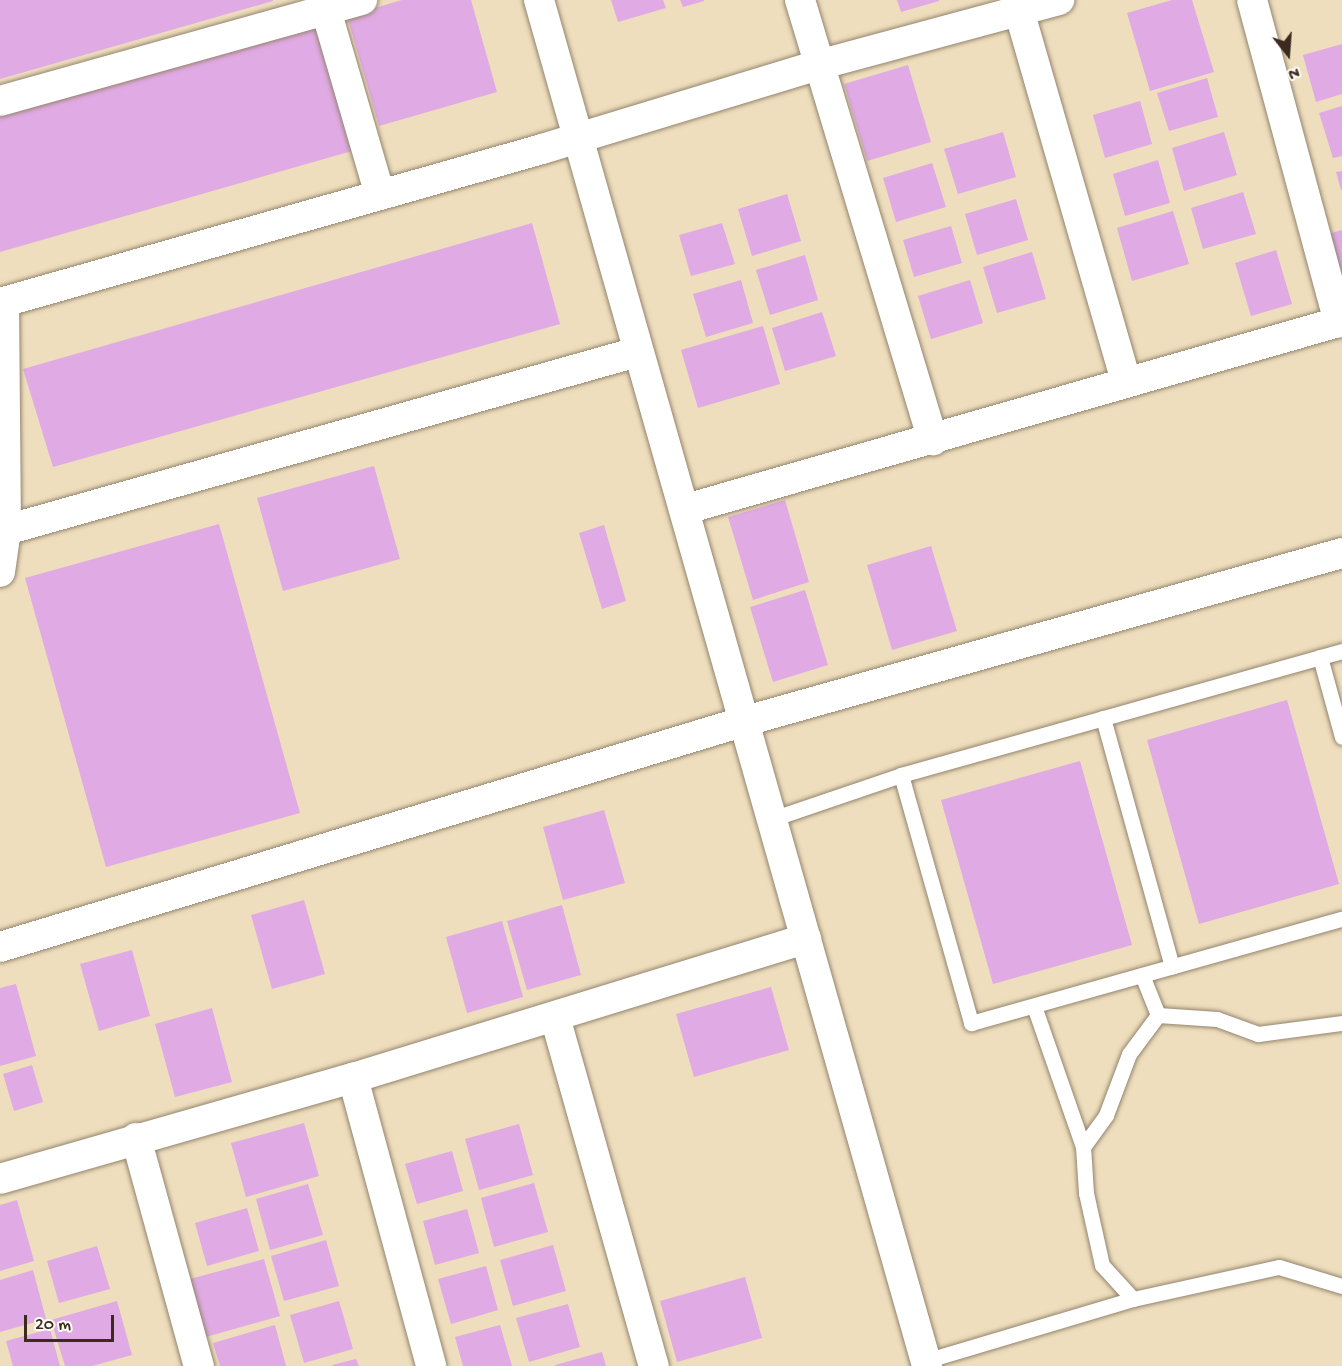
<!DOCTYPE html>
<html>
<head>
<meta charset="utf-8">
<style>
  body { margin:0 }
  #map { position:relative; width:1342px; height:1366px; overflow:hidden; background:#eedebd; font-family:"Gochi Hand",sans-serif }
  div>[style] { position:absolute }
  .building>* { inset:0; background:#e0aae4 }
  .roads { filter:drop-shadow(0 0 2px #94846e) drop-shadow(0 0 2px #94846e) }
  .lane>* { height:15px; margin:-7.5px; padding:0 7.5px; transform-origin:7.5px; border-radius:7.5px; background:#fff }
  .street>* { height:30px; margin:-15px; padding:0 15px; transform-origin:15px; border-radius:15px; background:#fff }
  span { translate:-50% -50%; white-space:nowrap; text-align:center; line-height:1.15; -webkit-text-stroke:6px #fdfcf7; paint-order:stroke }
  .north { position:absolute; left:1258px; top:24px; width:60px; height:60px; -webkit-text-stroke:4px #fdfcf7; paint-order:stroke; rotate:163deg; font-size:16px; font-weight:700; line-height:24px; text-align:center; color:#3b2a1e }
  .north::after { content:''; display:block; margin:auto; width:21px; height:27px; background:#3b2a1e; clip-path:polygon(50% 0,100% 100%,50% 72%,0 100%) }
  .scale { position:absolute; left:24px; top:1315px; width:90px; height:27px; box-sizing:border-box; border:3px solid #3b2a1e; border-top:0; padding-left:8px; font-size:18px; line-height:21px; white-space:nowrap; color:#3b2a1e; -webkit-text-stroke:4px #fdfcf7; paint-order:stroke }
</style>
</head>
<body>
<div id="map">
  <div class="building">
    <i style="clip-path:polygon(0 0,273px 0,273px 1px,0 79px)"></i>
    <i style="clip-path:polygon(402px 0,471px 0,497px 92px,379px 126px,347px 16px)"></i>
    <i style="clip-path:polygon(611px 0,663px 0,666px 8px,618px 22px)"></i>
    <i style="clip-path:polygon(680px 0,704px 0,704px 1px,683px 7px)"></i>
    <i style="clip-path:polygon(897px 0,939px 0,939px 1px,901px 12px)"></i>
    <i style="clip-path:polygon(1172px 0,1192px 0,1214px 72px,1150px 91px,1127px 13px)"></i>
    <i style="clip-path:polygon(316px 25px,352px 151px,0 252px,0 116px)"></i>
    <i style="clip-path:polygon(1342px 44px,1342px 94px,1316px 102px,1303px 55px)"></i>
    <i style="clip-path:polygon(908px 65px,931px 142px,867px 161px,844px 84px)"></i>
    <i style="clip-path:polygon(1207px 78px,1218px 117px,1169px 131px,1157px 93px)"></i>
    <i style="clip-path:polygon(1140px 101px,1152px 144px,1105px 158px,1093px 115px)"></i>
    <i style="clip-path:polygon(1342px 106px,1342px 156px,1333px 158px,1319px 113px)"></i>
    <i style="clip-path:polygon(1003px 132px,1016px 177px,958px 194px,944px 149px)"></i>
    <i style="clip-path:polygon(1224px 132px,1237px 175px,1184px 191px,1172px 148px)"></i>
    <i style="clip-path:polygon(1158px 160px,1170px 203px,1125px 216px,1113px 174px)"></i>
    <i style="clip-path:polygon(932px 163px,946px 207px,896px 222px,883px 178px)"></i>
    <i style="clip-path:polygon(1342px 171px,1342px 189px,1341px 190px,1336px 172px)"></i>
    <i style="clip-path:polygon(1243px 192px,1256px 234px,1203px 249px,1191px 208px)"></i>
    <i style="clip-path:polygon(787px 194px,801px 241px,752px 256px,738px 209px)"></i>
    <i style="clip-path:polygon(1016px 199px,1028px 240px,977px 255px,965px 214px)"></i>
    <i style="clip-path:polygon(1173px 211px,1189px 264px,1132px 281px,1117px 228px)"></i>
    <i style="clip-path:polygon(532px 223px,560px 324px,53px 467px,23px 369px)"></i>
    <i style="clip-path:polygon(722px 223px,735px 264px,691px 276px,679px 235px)"></i>
    <i style="clip-path:polygon(951px 226px,962px 263px,914px 277px,903px 240px)"></i>
    <i style="clip-path:polygon(1342px 230px,1342px 291px,1325px 235px)"></i>
    <i style="clip-path:polygon(1276px 250px,1292px 304px,1251px 316px,1235px 263px)"></i>
    <i style="clip-path:polygon(1032px 252px,1046px 299px,997px 313px,983px 267px)"></i>
    <i style="clip-path:polygon(805px 255px,818px 300px,770px 315px,756px 270px)"></i>
    <i style="clip-path:polygon(741px 280px,753px 323px,706px 337px,693px 294px)"></i>
    <i style="clip-path:polygon(970px 280px,983px 323px,931px 339px,918px 296px)"></i>
    <i style="clip-path:polygon(822px 312px,836px 356px,785px 371px,772px 328px)"></i>
    <i style="clip-path:polygon(763px 326px,780px 384px,698px 408px,681px 350px)"></i>
    <i style="clip-path:polygon(374px 466px,400px 559px,283px 591px,257px 498px)"></i>
    <i style="clip-path:polygon(785px 500px,809px 582px,753px 600px,728px 517px)"></i>
    <i style="clip-path:polygon(219px 524px,300px 813px,106px 867px,25px 578px)"></i>
    <i style="clip-path:polygon(604px 525px,626px 601px,602px 609px,579px 533px)"></i>
    <i style="clip-path:polygon(931px 546px,957px 631px,892px 650px,867px 565px)"></i>
    <i style="clip-path:polygon(805px 590px,828px 665px,773px 682px,750px 607px)"></i>
    <i style="clip-path:polygon(1287px 700px,1339px 884px,1199px 924px,1147px 740px)"></i>
    <i style="clip-path:polygon(1080px 761px,1132px 945px,993px 984px,941px 800px)"></i>
    <i style="clip-path:polygon(604px 810px,625px 883px,563px 900px,543px 827px)"></i>
    <i style="clip-path:polygon(304px 900px,325px 974px,272px 989px,251px 915px)"></i>
    <i style="clip-path:polygon(562px 905px,581px 975px,527px 990px,507px 921px)"></i>
    <i style="clip-path:polygon(502px 921px,523px 997px,467px 1013px,446px 937px)"></i>
    <i style="clip-path:polygon(132px 950px,150px 1016px,99px 1031px,80px 964px)"></i>
    <i style="clip-path:polygon(16px 984px,36px 1056px,0 1066px,0 988px)"></i>
    <i style="clip-path:polygon(771px 987px,789px 1050px,694px 1077px,676px 1014px)"></i>
    <i style="clip-path:polygon(212px 1008px,232px 1082px,175px 1097px,155px 1024px)"></i>
    <i style="clip-path:polygon(32px 1065px,43px 1102px,14px 1111px,3px 1074px)"></i>
    <i style="clip-path:polygon(304px 1123px,319px 1176px,246px 1197px,231px 1143px)"></i>
    <i style="clip-path:polygon(519px 1124px,533px 1175px,479px 1190px,465px 1139px)"></i>
    <i style="clip-path:polygon(452px 1151px,463px 1191px,417px 1204px,405px 1164px)"></i>
    <i style="clip-path:polygon(534px 1183px,548px 1232px,494px 1247px,481px 1198px)"></i>
    <i style="clip-path:polygon(308px 1184px,323px 1235px,270px 1250px,256px 1199px)"></i>
    <i style="clip-path:polygon(17px 1200px,34px 1261px,0 1271px,0 1205px)"></i>
    <i style="clip-path:polygon(247px 1208px,259px 1251px,207px 1266px,195px 1223px)"></i>
    <i style="clip-path:polygon(467px 1209px,479px 1253px,435px 1265px,423px 1221px)"></i>
    <i style="clip-path:polygon(326px 1240px,339px 1286px,284px 1301px,271px 1256px)"></i>
    <i style="clip-path:polygon(553px 1245px,566px 1291px,513px 1306px,500px 1260px)"></i>
    <i style="clip-path:polygon(97px 1246px,110px 1289px,59px 1303px,47px 1261px)"></i>
    <i style="clip-path:polygon(264px 1259px,280px 1316px,206px 1337px,190px 1279px)"></i>
    <i style="clip-path:polygon(486px 1266px,498px 1310px,451px 1324px,438px 1279px)"></i>
    <i style="clip-path:polygon(33px 1270px,46px 1319px,0 1332px,0 1280px)"></i>
    <i style="clip-path:polygon(745px 1277px,762px 1338px,677px 1362px,660px 1301px)"></i>
    <i style="clip-path:polygon(117px 1301px,132px 1355px,92px 1366px,65px 1366px,51px 1320px)"></i>
    <i style="clip-path:polygon(339px 1301px,353px 1349px,304px 1363px,290px 1315px)"></i>
    <i style="clip-path:polygon(568px 1304px,580px 1347px,529px 1362px,516px 1318px)"></i>
    <i style="clip-path:polygon(275px 1325px,286px 1366px,220px 1366px,213px 1343px)"></i>
    <i style="clip-path:polygon(500px 1325px,512px 1366px,463px 1366px,455px 1337px)"></i>
    <i style="clip-path:polygon(50px 1329px,60px 1366px,13px 1366px,6px 1341px)"></i>
    <i style="clip-path:polygon(602px 1352px,606px 1366px,555px 1366px,555px 1365px)"></i>
    <i style="clip-path:polygon(356px 1359px,359px 1366px,333px 1366px,332px 1365px)"></i>
  </div>
  <div class="roads">
    <div class="lane">
      <i style="left:1320px;top:657px;width:83px;rotate:74.6deg"></i>
      <i style="left:1103px;top:718px;width:258px;rotate:74.5deg"></i>
      <i style="left:901px;top:775px;width:258px;rotate:74.2deg"></i>
      <i style="left:971px;top:1023px;width:385px;rotate:-15.7deg"></i>
      <i style="left:772px;top:819px;width:136px;rotate:-18.8deg"></i>
      <i style="left:901px;top:775px;width:458px;rotate:-15.7deg"></i>
      <i style="left:1142px;top:975px;width:43px;rotate:68.2deg"></i>
      <i style="left:1034px;top:1006px;width:149px;rotate:70.8deg"></i>
      <i style="left:1133px;top:1299px;width:46px;rotate:-132.4deg"></i>
      <i style="left:1102px;top:1265px;width:74px;rotate:-102.5deg"></i>
      <i style="left:1086px;top:1193px;width:46px;rotate:-93.7deg"></i>
      <i style="left:1083px;top:1147px;width:39px;rotate:-54deg"></i>
      <i style="left:1106px;top:1115px;width:65px;rotate:-69.3deg"></i>
      <i style="left:1129px;top:1054px;width:49px;rotate:-53.4deg"></i>
      <i style="left:1158px;top:1015px;width:59px;rotate:3.9deg"></i>
      <i style="left:1217px;top:1019px;width:44px;rotate:20.1deg"></i>
      <i style="left:1258px;top:1034px;width:85px;rotate:-7.5deg"></i>
      <i style="left:925px;top:1361px;width:217px;rotate:-16.6deg"></i>
      <i style="left:1133px;top:1299px;width:149px;rotate:-12.4deg"></i>
      <i style="left:1279px;top:1267px;width:66px;rotate:16.8deg"></i>
    </div>
    <div class="street">
      <i style="left:323px;top:0;width:203px;rotate:73.7deg"></i>
      <i style="left:539px;top:0;width:1420px;rotate:74.14deg"></i>
      <i style="left:800px;top:0;width:460px;rotate:73.2deg"></i>
      <i style="left:1016px;top:0;width:398px;rotate:73.9deg"></i>
      <i style="left:1252px;top:0;width:334px;rotate:74.9deg"></i>
      <i style="left:0;top:101px;width:376px;rotate:-15.6deg"></i>
      <i style="left:0;top:303px;width:563px;rotate:-15.86deg"></i>
      <i style="left:542px;top:149px;width:288px;rotate:-16.9deg"></i>
      <i style="left:818px;top:65px;width:250px;rotate:-15.1deg"></i>
      <i style="left:686px;top:509px;width:682px;rotate:-15.99deg"></i>
      <i style="left:6px;top:530px;width:656px;rotate:-15.75deg"></i>
      <i style="left:0;top:572px;width:42px;rotate:-81.9deg"></i>
      <i style="left:6px;top:530px;width:228px;rotate:-90.5deg"></i>
      <i style="left:0;top:947px;width:775px;rotate:-16.87deg"></i>
      <i style="left:742px;top:722px;width:623px;rotate:-15.73deg"></i>
      <i style="left:555px;top:1017px;width:363px;rotate:74.2deg"></i>
      <i style="left:353px;top:1078px;width:298px;rotate:74.8deg"></i>
      <i style="left:136px;top:1138px;width:237px;rotate:74.6deg"></i>
      <i style="left:0;top:1179px;width:367px;rotate:-16deg"></i>
      <i style="left:353px;top:1078px;width:474px;rotate:-17.1deg"></i>
    </div>
  </div>
  <div class="north">N</div>
  <div class="scale">20 m</div>
</div>
</body>
</html>
